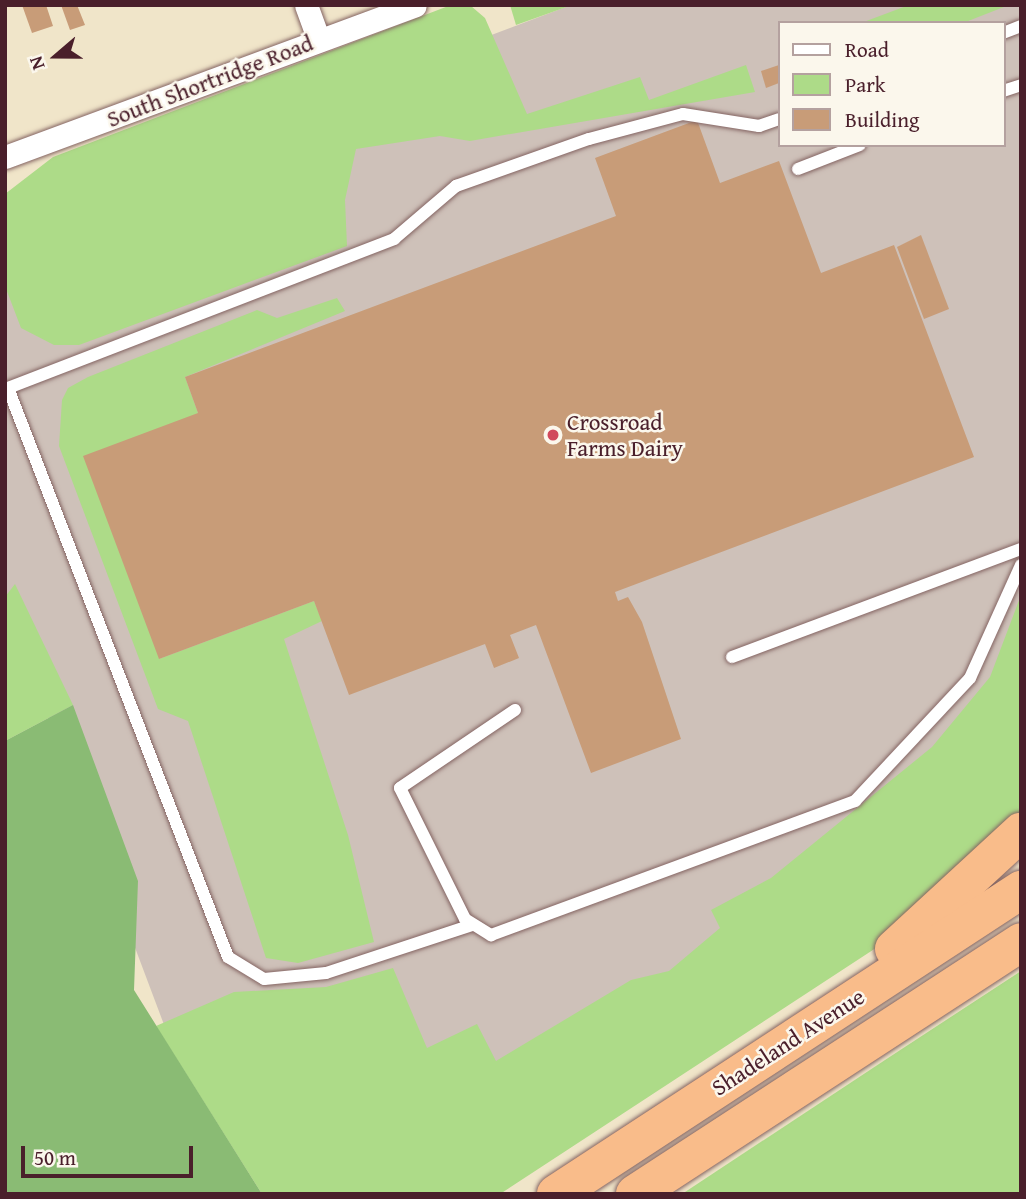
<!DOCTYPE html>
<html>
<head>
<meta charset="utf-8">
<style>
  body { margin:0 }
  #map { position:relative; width:1026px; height:1199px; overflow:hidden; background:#f0e5c9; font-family:"Gentium Book Plus",serif }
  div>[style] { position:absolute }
  .industrial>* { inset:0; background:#cec1b9 }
  .green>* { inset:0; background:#addb88 }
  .forest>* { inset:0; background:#8abb74 }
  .building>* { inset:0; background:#c89c78 }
  .roads { filter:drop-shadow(0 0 2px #846462) drop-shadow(0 0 2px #846462) }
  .service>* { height:12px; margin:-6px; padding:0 6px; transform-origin:6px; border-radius:6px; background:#fff }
  .minor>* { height:23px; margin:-11.5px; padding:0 11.5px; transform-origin:11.5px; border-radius:11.5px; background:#fff }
  .motorway>* { height:38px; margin:-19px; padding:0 19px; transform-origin:19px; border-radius:19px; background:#f9bc8a }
  .dots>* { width:19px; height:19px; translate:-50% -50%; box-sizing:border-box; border:4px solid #fbf7ec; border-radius:50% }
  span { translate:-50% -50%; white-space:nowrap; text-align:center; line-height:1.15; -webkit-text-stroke:5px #fbf7ec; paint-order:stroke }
  .street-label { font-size:23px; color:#4a1f2b }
  .poi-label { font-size:23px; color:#4a1f2b }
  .left { translate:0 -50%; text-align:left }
  .frame { position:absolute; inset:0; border:7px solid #4a1f2b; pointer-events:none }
  .legend { position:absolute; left:778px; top:21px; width:228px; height:126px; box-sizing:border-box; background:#fbf7ec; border:2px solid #b4a19f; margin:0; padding:9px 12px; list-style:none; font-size:21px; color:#4a1f2b }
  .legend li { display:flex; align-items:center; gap:14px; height:35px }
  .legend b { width:35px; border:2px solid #b4a19f }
  .north { position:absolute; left:21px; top:21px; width:70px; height:70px; -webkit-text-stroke:5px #fbf7ec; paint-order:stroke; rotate:250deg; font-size:19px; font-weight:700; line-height:28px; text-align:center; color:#4a1f2b }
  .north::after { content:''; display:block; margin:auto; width:24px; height:32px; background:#4a1f2b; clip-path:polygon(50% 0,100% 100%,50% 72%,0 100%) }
  .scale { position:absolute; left:21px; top:1146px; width:172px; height:32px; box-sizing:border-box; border:4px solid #4a1f2b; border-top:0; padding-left:9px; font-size:21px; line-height:24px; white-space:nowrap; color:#4a1f2b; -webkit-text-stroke:5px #fbf7ec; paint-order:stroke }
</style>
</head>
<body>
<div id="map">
  <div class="industrial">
    <i style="clip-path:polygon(evenodd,571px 5px,1021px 5px,1021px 689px,981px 761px,392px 1194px,166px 1030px,5px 602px,5px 218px,571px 5px,779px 23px,1003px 23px,1003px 145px,779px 145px,779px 23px)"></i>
  </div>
  <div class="green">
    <i style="clip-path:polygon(451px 5px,471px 6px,485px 18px,527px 114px,640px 77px,649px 100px,746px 65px,755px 92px,470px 141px,440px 136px,356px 149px,345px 200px,347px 246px,79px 345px,54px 345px,21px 328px,5px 286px,5px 194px,53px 157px)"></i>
    <i style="clip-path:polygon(510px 5px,572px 5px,516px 25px)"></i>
    <i style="clip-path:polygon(909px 5px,1009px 5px,963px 23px,861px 23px)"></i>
    <i style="clip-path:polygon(337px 298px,345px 311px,185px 377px,198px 413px,159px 659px,314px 601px,322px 621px,284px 639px,348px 835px,374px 942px,298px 963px,266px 958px,188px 721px,158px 709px,59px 446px,62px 400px,68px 388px,88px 377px,257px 310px,277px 318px)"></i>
    <i style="clip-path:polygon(15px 584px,73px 705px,5px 741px,5px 597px)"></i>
    <i style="clip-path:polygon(1021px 595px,1021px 812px,882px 944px,500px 1194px,262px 1194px,156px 1026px,234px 992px,326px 987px,393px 968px,427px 1048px,477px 1024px,496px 1061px,631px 980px,669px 971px,720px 928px,711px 910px,771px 878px,932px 747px,990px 677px)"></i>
    <i style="clip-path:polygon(1021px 971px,1021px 1194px,682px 1194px,885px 1060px)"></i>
  </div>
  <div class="forest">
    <i style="clip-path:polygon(73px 705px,138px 881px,134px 990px,262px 1194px,5px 1194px,5px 741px)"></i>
  </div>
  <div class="building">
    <i style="clip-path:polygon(22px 5px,46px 5px,53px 26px,32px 33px)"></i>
    <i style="clip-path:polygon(61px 5px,77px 5px,85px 25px,70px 30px)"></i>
    <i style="clip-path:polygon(779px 65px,779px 83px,766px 88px,761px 71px)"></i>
    <i style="clip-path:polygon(697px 120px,720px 183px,779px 161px,821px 273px,894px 245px,974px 457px,615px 592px,618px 601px,628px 597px,642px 622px,681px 739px,591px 773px,536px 625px,510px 635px,519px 658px,494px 668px,485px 644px,349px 695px,314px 601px,159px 659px,83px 456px,198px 413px,185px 377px,616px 216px,595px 158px)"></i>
    <i style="clip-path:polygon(921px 235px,949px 309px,924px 319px,897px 247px)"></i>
  </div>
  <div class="roads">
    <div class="service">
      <i style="left:1003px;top:33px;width:19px;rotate:-21deg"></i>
      <i style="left:1003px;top:91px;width:19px;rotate:-18deg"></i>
      <i style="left:798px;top:169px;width:66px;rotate:-21.2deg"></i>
      <i style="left:732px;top:657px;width:309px;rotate:-20.5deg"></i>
      <i style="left:515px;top:710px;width:139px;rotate:145.9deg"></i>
      <i style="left:400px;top:788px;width:146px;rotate:63.6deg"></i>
      <i style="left:465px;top:919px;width:31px;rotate:32deg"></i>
      <i style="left:491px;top:935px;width:388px;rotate:-20.2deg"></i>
      <i style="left:855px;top:801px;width:168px;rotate:-46.9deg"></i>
      <i style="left:970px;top:678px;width:124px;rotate:-65.7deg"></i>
      <i style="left:472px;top:925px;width:154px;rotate:161.8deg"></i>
      <i style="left:326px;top:973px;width:62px;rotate:174.5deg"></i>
      <i style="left:264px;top:979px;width:42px;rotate:-148.6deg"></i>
      <i style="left:228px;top:957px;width:610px;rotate:-111.14deg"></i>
      <i style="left:8px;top:388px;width:414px;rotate:-21.1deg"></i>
      <i style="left:394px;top:239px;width:82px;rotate:-40.5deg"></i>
      <i style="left:456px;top:186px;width:141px;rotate:-19.5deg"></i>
      <i style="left:589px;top:139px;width:97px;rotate:-14.9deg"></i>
      <i style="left:683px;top:114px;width:77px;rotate:9deg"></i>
      <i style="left:759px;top:126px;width:21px;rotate:-19deg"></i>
    </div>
    <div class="minor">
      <i style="left:306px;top:5px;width:37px;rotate:70deg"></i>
      <i style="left:5px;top:157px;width:437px;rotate:-20.3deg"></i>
    </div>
    <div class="motorway">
      <i style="left:894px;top:949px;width:173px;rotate:-42.7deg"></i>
      <i style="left:556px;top:1194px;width:556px;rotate:-33.18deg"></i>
      <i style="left:635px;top:1194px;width:461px;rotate:-33.1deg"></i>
    </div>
  </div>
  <div class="dots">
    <i style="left:553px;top:435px;background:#d1495b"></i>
  </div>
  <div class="street-label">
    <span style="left:210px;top:81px;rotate:-21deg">South Shortridge Road</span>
    <span style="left:788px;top:1042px;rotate:-33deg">Shadeland Avenue</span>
  </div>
  <div class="poi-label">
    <span class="left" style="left:567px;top:435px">Crossroad<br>Farms Dairy</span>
  </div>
  <div class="frame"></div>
  <ul class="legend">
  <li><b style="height:9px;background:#fff"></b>Road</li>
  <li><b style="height:19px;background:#addb88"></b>Park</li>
  <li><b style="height:19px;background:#c89c78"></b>Building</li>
  </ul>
  <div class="north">N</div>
  <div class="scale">50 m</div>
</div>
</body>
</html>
